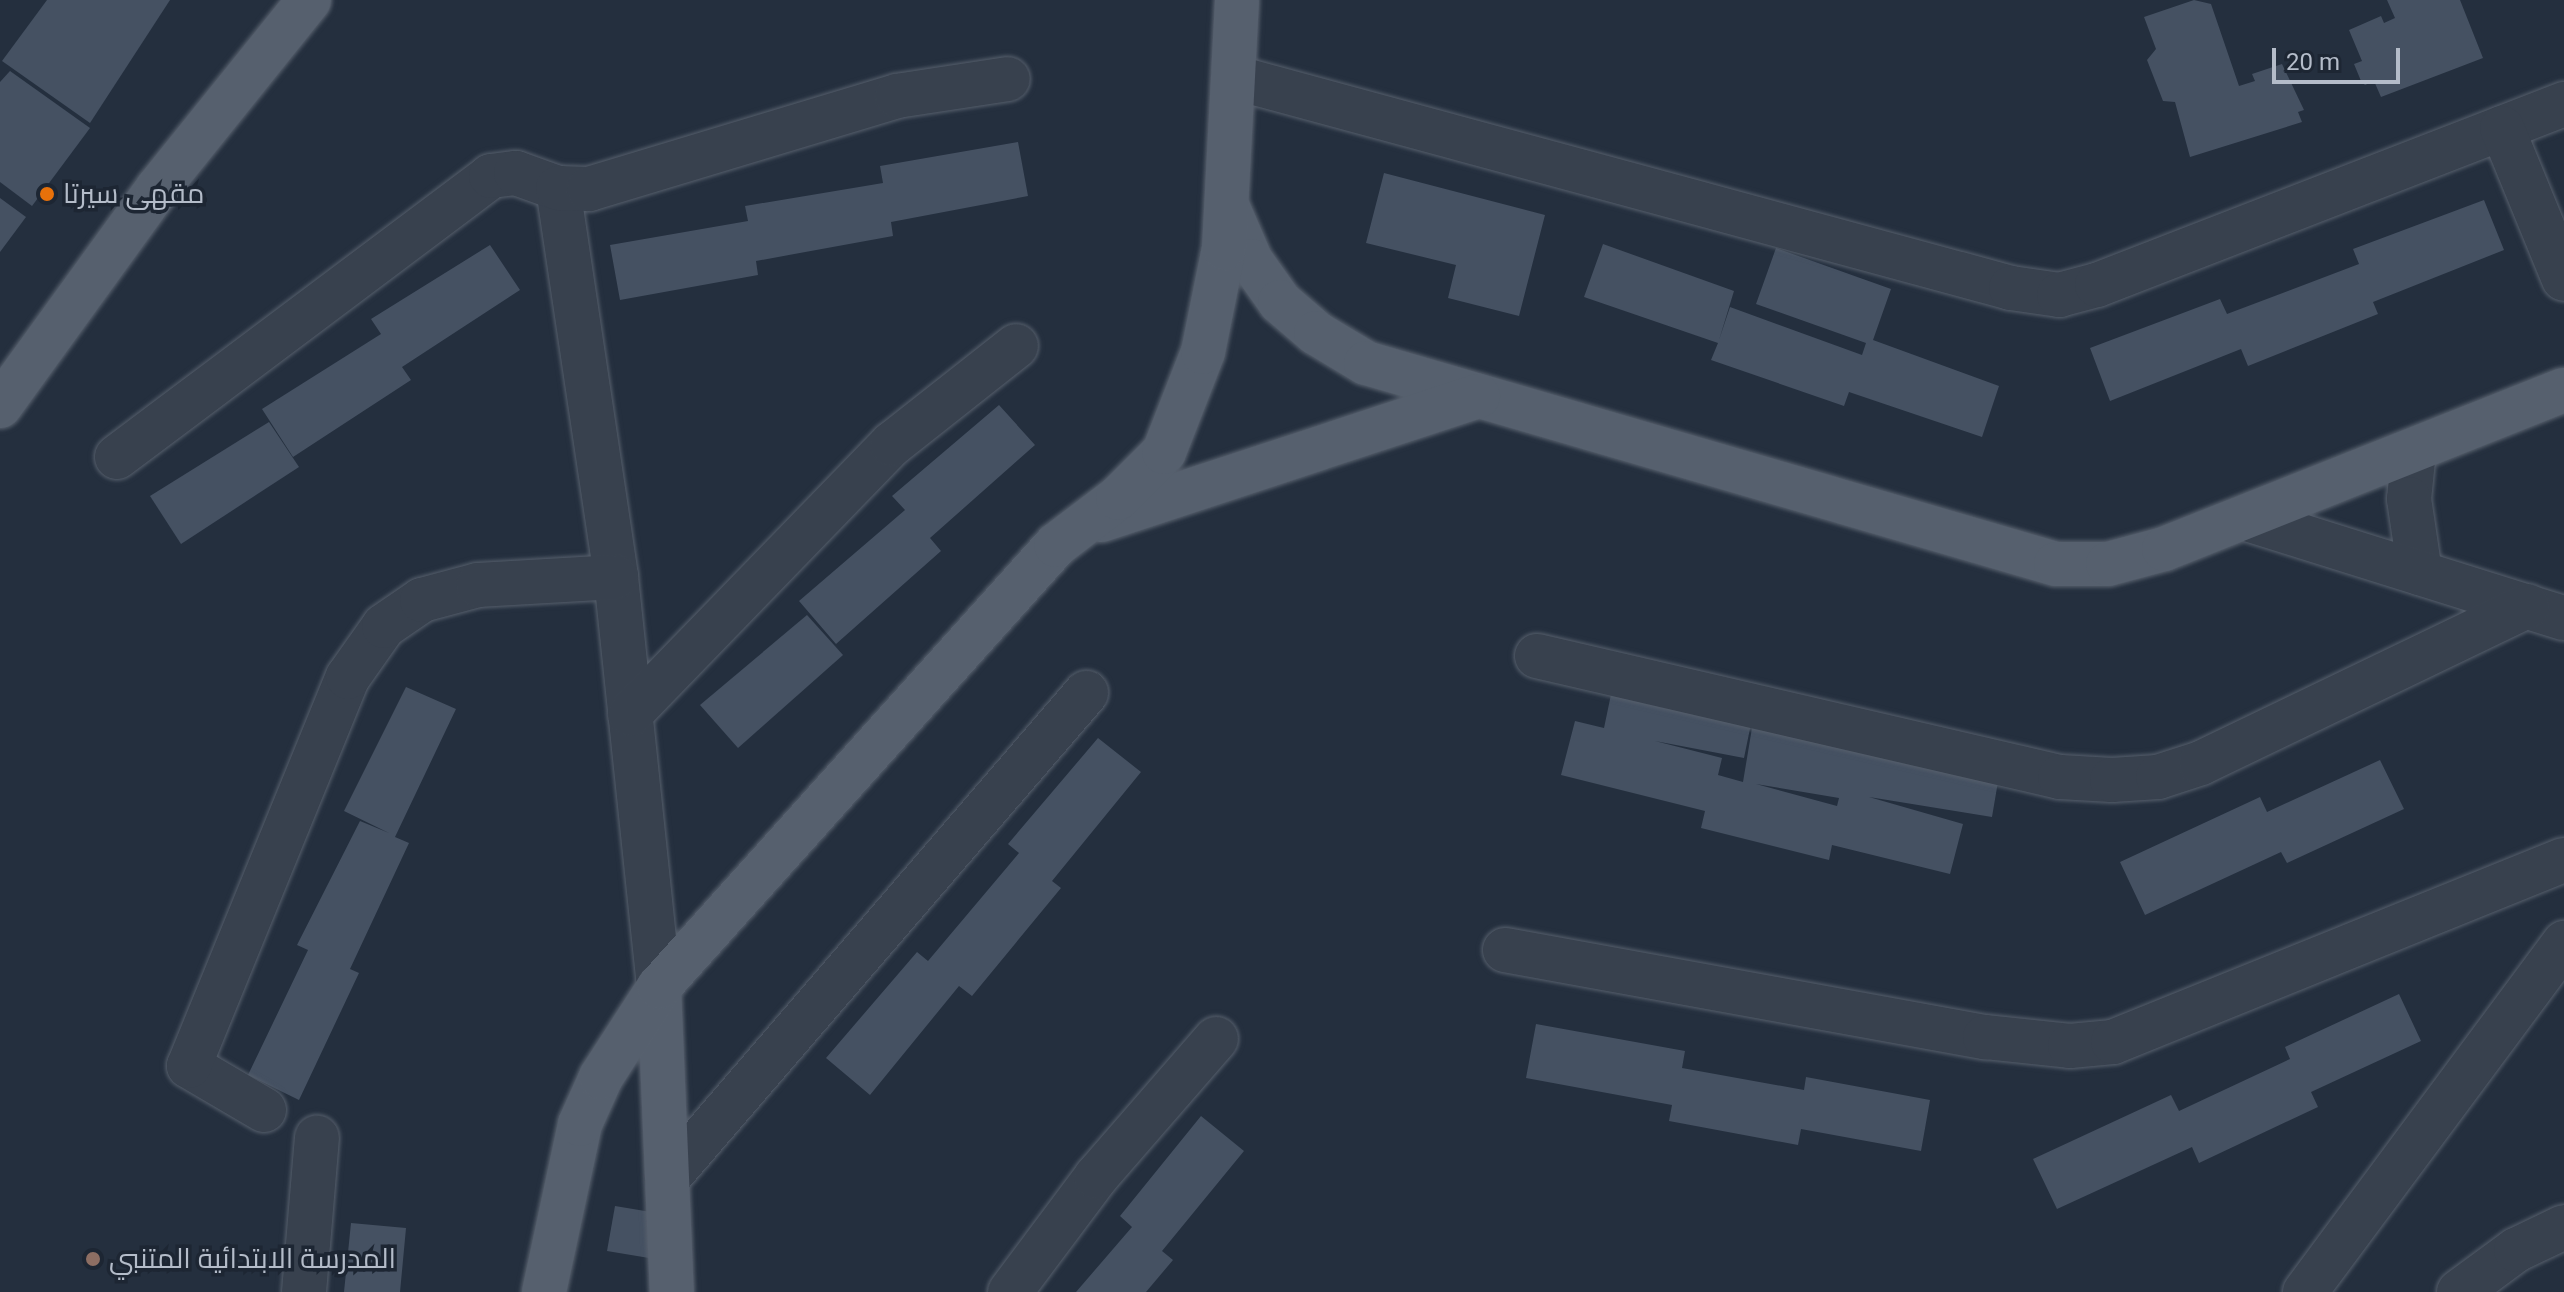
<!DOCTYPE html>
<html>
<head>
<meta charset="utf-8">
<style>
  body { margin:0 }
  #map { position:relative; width:2564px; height:1292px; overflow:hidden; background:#242f3e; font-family:Roboto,Cairo,sans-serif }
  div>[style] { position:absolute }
  .building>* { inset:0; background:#455162 }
  .roads { filter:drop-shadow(0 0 2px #565f6c) drop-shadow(0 0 2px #565f6c) }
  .minor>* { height:44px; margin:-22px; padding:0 22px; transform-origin:22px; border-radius:22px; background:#38414e }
  .major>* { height:44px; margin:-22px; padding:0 22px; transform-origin:22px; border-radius:22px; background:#56606e }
  .dots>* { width:22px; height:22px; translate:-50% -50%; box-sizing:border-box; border:4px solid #1d2633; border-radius:50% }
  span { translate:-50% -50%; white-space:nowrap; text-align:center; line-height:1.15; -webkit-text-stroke:7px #1d2633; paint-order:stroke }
  .poi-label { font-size:28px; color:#b4bcc9 }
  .left { translate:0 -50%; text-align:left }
  .scale { position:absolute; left:2272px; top:48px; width:128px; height:36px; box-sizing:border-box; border:4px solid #b4bcc9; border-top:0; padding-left:10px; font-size:24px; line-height:28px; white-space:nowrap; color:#b4bcc9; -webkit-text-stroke:6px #1d2633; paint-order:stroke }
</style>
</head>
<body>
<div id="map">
  <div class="building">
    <i style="clip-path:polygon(47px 0,170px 0,90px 123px,2px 61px)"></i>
    <i style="clip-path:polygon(2194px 0,2211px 4px,2239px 86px,2255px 81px,2252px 74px,2282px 64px,2304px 110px,2298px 112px,2302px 122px,2190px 157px,2175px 102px,2163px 101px,2147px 60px,2156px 49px,2144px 17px)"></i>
    <i style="clip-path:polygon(2387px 0,2460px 0,2483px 58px,2381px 97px,2374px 81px,2365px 85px,2361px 81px,2354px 64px,2362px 61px,2349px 30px,2381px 16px,2384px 23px,2395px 18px)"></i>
    <i style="clip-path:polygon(10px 71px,90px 128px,32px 206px,0 182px,0 82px)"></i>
    <i style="clip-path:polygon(1018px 142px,1028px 196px,891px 222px,893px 236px,756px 261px,758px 275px,620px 300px,610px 245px,748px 221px,745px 206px,883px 183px,880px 166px)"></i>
    <i style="clip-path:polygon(1384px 173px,1545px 215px,1519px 316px,1448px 298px,1456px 265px,1366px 243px)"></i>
    <i style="clip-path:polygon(0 198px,26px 217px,0 252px)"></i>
    <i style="clip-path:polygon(2484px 200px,2504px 250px,2373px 302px,2378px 314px,2248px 366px,2241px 349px,2110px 401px,2090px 348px,2220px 299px,2227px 314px,2359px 264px,2353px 249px)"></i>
    <i style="clip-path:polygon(1603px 244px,1734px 291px,1719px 340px,1730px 307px,1862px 355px,1866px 343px,1756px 304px,1776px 248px,1891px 289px,1873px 340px,1999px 386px,1982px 437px,1849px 392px,1844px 406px,1711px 360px,1718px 343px,1584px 297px)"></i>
    <i style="clip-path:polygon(490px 245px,520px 290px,402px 367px,411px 380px,293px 457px,262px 409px,381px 334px,371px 319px)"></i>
    <i style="clip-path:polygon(999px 405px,1035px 445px,930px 538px,941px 551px,836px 644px,799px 601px,905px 510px,892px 496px)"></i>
    <i style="clip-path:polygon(269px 422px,299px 467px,181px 544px,150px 496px)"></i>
    <i style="clip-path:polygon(807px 615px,843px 655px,738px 748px,700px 705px)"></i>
    <i style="clip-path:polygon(evenodd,1614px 680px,1754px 709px,1744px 758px,1655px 741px,1722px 758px,1718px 775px,1743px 782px,1754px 716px,2002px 758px,1992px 817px,1869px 797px,1963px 824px,1950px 874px,1832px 845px,1829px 860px,1701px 828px,1705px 811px,1561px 775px,1575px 721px,1604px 728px,1614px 680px,1756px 784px,1839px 798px,1837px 806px,1756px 784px)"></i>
    <i style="clip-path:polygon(406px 687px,456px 709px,395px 837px,409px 843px,350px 969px,359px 973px,299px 1100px,248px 1075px,308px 950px,297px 945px,360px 821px,389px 833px,344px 811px)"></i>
    <i style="clip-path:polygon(1098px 738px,1141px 772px,1052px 881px,1061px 888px,972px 996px,959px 986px,870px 1095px,826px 1058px,917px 952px,928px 961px,1019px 853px,1008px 844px)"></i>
    <i style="clip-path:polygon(2380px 760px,2404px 809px,2287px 863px,2281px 852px,2145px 915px,2120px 862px,2260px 797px,2267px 812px)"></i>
    <i style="clip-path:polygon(2399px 994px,2421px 1041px,2311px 1092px,2318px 1107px,2199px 1163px,2192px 1147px,2057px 1209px,2033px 1159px,2171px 1095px,2179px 1111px,2290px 1059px,2285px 1047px)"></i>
    <i style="clip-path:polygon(1536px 1024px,1685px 1051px,1682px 1068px,1804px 1090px,1806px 1077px,1930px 1100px,1921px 1151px,1801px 1129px,1798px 1145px,1669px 1121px,1672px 1105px,1526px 1078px)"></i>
    <i style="clip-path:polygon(1201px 1116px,1244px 1151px,1162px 1251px,1173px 1260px,1146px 1292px,1076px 1292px,1132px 1227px,1120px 1216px)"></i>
    <i style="clip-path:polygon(615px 1206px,663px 1214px,655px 1259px,607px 1251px)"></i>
    <i style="clip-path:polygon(351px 1223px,406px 1228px,400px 1292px,344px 1292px)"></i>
  </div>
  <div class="roads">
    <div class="minor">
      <i style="left:1233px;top:77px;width:806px;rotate:15.17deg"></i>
      <i style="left:2011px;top:288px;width:49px;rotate:8.3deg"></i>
      <i style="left:2059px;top:295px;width:39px;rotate:-15deg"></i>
      <i style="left:2097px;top:285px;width:501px;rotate:-21.19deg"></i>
      <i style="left:2502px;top:128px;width:163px;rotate:67.7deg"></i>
      <i style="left:558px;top:188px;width:393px;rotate:81.5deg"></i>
      <i style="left:616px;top:577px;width:412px;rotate:84deg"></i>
      <i style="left:2414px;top:450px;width:49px;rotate:95.8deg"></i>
      <i style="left:2409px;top:499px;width:75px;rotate:81.5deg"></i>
      <i style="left:117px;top:457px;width:468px;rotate:-36.9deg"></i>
      <i style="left:491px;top:176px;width:25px;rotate:-7deg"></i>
      <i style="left:516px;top:173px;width:45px;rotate:19.7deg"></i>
      <i style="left:558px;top:188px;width:31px;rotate:2deg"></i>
      <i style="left:589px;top:189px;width:322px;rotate:-16.8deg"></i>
      <i style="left:897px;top:96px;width:112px;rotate:-8.7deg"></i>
      <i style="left:2244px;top:518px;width:335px;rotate:17.4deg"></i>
      <i style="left:1537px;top:656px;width:537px;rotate:13.03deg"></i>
      <i style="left:2060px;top:777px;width:52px;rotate:3.3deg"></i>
      <i style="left:2112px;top:780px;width:46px;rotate:-3.7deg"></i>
      <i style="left:2158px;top:777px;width:45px;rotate:-18deg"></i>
      <i style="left:2201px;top:763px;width:362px;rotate:-25.7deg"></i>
      <i style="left:630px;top:714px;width:376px;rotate:-45.9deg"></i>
      <i style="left:892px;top:444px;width:158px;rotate:-38.3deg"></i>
      <i style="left:1505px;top:950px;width:488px;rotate:10.3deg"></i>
      <i style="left:1985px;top:1037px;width:85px;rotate:6deg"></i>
      <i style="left:2070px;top:1046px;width:43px;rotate:-5.3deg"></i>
      <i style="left:2113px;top:1042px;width:486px;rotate:-22deg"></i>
      <i style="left:264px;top:1110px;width:87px;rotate:-149.6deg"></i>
      <i style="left:189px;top:1066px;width:420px;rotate:-67.8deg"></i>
      <i style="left:348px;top:677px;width:62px;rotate:-54.8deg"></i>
      <i style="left:384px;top:626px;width:46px;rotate:-34.4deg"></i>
      <i style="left:422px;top:600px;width:58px;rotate:-15deg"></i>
      <i style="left:478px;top:585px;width:138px;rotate:-3.3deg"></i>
      <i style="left:667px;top:1179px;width:642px;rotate:-49.23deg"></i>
      <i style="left:304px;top:1292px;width:155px;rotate:-85.2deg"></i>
      <i style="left:1010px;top:1292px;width:144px;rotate:-53.2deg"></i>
      <i style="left:1096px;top:1177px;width:183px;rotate:-49deg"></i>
      <i style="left:2305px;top:1292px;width:435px;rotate:-53.4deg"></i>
      <i style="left:2459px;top:1292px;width:71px;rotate:-36.4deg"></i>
      <i style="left:2516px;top:1250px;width:53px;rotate:-25.6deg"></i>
    </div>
    <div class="major">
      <i style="left:1229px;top:210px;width:56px;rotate:66.7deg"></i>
      <i style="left:1251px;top:261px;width:50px;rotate:54.7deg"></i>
      <i style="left:1280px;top:302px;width:48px;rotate:40.7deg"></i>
      <i style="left:1316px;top:333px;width:58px;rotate:31deg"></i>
      <i style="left:1366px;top:363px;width:719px;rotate:16.24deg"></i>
      <i style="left:2056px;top:564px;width:52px"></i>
      <i style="left:2108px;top:564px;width:58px;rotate:-15deg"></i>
      <i style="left:2164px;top:549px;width:430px;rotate:-21.7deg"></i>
      <i style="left:0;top:406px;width:269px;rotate:-54.1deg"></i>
      <i style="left:158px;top:188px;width:241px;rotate:-51.2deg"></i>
      <i style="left:1101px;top:520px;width:397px;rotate:-18.2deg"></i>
      <i style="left:659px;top:987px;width:305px;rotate:87.6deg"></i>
      <i style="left:544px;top:1292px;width:172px;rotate:-77.9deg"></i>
      <i style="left:580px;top:1124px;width:51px;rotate:-65.9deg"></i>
      <i style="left:601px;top:1077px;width:107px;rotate:-57.2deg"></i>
      <i style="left:659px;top:987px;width:594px;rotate:-48.07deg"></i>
      <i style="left:1056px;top:545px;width:78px;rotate:-37.2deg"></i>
      <i style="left:1118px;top:498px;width:65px;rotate:-45deg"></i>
      <i style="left:1164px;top:452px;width:107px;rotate:-68.7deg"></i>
      <i style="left:1203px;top:352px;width:106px;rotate:-78.6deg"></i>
      <i style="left:1224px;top:248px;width:248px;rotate:-87deg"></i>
    </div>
  </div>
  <div class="dots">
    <i style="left:47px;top:194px;background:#e8710a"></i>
    <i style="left:93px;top:1259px;background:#8d6e63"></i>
  </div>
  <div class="poi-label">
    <span class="left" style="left:63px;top:194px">مقهى سيرتا</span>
    <span class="left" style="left:109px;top:1259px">المدرسة الابتدائية المتنبي</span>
  </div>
  <div class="scale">20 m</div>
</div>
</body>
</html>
